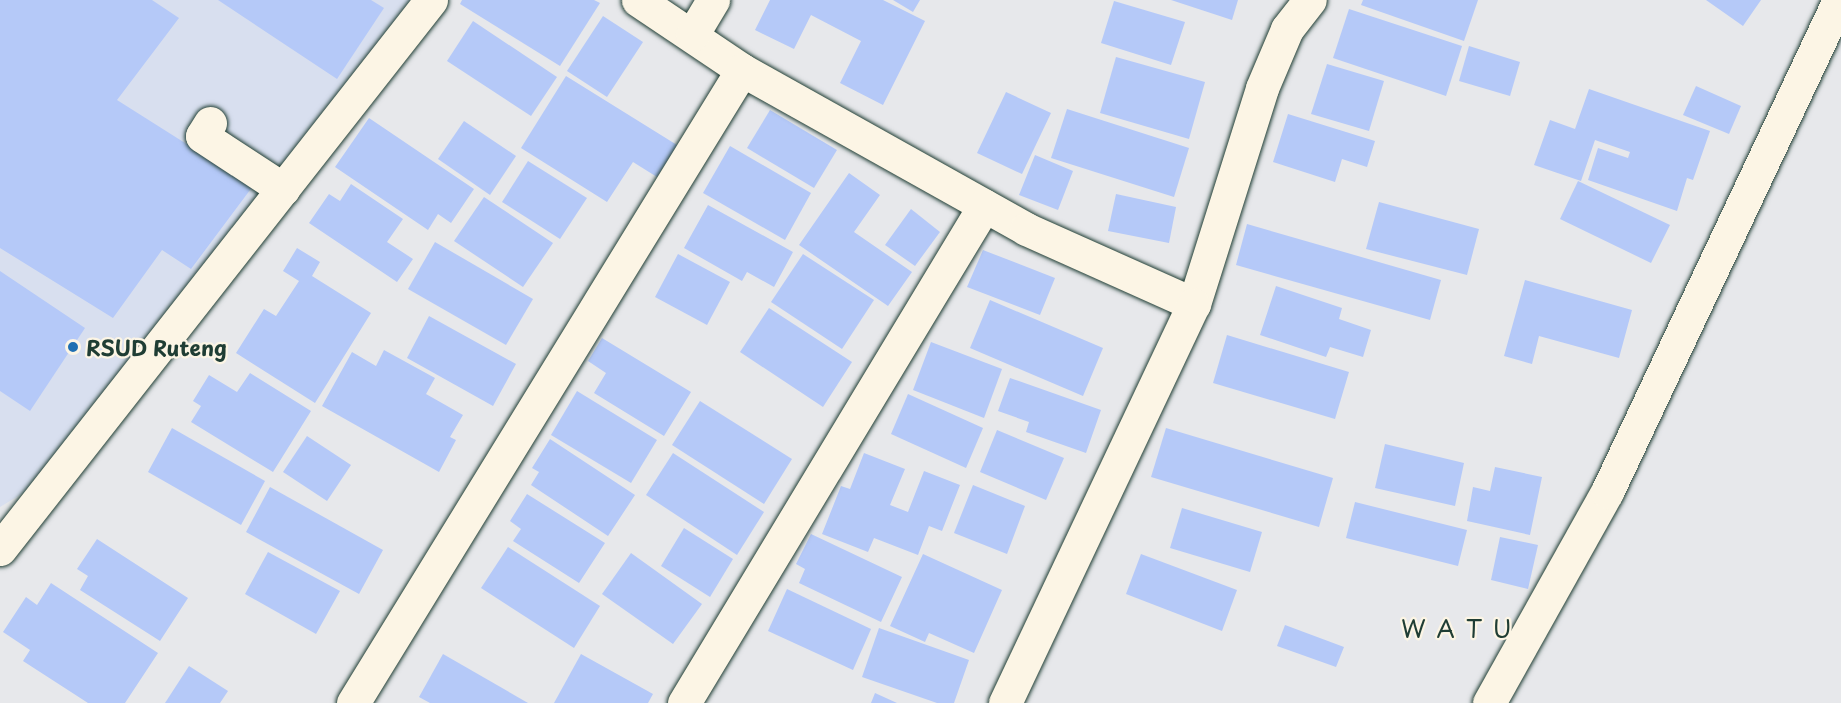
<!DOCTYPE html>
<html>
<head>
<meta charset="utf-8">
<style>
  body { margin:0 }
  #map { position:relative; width:1841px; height:703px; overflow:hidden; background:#e7e8eb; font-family:"Playpen Sans",sans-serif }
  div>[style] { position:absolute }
  .built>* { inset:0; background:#d8dfef }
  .building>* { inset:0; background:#b5c9f8 }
  .roads { filter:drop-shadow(0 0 2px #1f3d34) drop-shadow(0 0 2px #1f3d34) }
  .minor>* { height:33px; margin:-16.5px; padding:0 16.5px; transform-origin:16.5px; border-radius:16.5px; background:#fcf5e5 }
  .dots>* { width:16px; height:16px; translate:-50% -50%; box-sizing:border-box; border:3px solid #fcf5e5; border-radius:50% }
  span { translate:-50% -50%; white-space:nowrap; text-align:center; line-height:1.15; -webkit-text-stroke:4.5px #fcf5e5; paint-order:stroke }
  .poi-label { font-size:21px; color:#1f3d34; font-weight:700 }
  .left { translate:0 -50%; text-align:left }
  .quarter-label { font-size:24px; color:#1f3d34; letter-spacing:1.5px }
</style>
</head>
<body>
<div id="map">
  <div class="built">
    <i style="clip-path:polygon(0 0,417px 0,51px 476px,0 507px)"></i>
  </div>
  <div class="building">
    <i style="clip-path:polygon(0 0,152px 0,179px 18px,117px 100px,253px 186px,191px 269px,162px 250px,113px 318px,0 248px)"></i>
    <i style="clip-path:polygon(218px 0,371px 0,384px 8px,337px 79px)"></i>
    <i style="clip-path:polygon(462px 0,594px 0,600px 3px,560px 66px,460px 4px)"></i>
    <i style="clip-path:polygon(770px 0,883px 0,925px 21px,883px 105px,840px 83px,861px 41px,811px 15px,794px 49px,755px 30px)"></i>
    <i style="clip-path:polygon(893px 0,920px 0,913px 12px)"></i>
    <i style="clip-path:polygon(1171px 0,1238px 0,1232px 20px)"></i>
    <i style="clip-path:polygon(1363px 0,1478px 0,1464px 41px,1361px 5px)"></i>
    <i style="clip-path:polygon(1706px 0,1761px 0,1743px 26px)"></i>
    <i style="clip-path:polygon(1114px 1px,1185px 22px,1171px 65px,1101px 43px)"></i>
    <i style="clip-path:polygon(1349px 9px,1462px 46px,1446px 96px,1333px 58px)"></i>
    <i style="clip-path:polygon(603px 16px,643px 42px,607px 97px,567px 71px)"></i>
    <i style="clip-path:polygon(473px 21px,557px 77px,531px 116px,447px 61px)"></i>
    <i style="clip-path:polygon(1469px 46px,1520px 62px,1510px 96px,1459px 81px)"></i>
    <i style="clip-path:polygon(1116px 57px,1205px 82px,1189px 139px,1100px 113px)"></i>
    <i style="clip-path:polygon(1327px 64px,1384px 81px,1369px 131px,1311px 114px)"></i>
    <i style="clip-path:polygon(566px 76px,677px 145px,657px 177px,633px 162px,607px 202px,521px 148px)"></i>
    <i style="clip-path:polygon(1696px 86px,1741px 106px,1729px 134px,1683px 115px)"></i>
    <i style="clip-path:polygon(1589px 89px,1710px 131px,1693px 180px,1687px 178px,1677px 211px,1588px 180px,1598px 148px,1628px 158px,1630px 152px,1595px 140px,1581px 181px,1534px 165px,1550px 120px,1575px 129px)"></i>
    <i style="clip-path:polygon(1006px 92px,1051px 113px,1022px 174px,977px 153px)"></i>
    <i style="clip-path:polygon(1067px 109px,1189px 148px,1174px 197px,1051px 158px)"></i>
    <i style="clip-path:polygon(770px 110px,837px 150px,814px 188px,747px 148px)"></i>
    <i style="clip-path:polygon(1288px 114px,1375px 141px,1367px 167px,1342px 159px,1335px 182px,1273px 162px)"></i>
    <i style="clip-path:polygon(369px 118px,474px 189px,451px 223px,438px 214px,428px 230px,335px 167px)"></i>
    <i style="clip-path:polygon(464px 121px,516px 156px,490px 195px,438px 159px)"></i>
    <i style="clip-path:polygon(730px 146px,811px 193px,785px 240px,703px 193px)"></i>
    <i style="clip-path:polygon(1035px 155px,1073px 171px,1058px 210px,1019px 195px)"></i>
    <i style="clip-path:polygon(528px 161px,587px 198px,560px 239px,502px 202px)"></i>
    <i style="clip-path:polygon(849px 173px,880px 195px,854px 232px,912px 272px,888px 306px,799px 245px)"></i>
    <i style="clip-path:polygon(1578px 181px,1670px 225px,1651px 263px,1560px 219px)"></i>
    <i style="clip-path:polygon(351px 184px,403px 219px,387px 242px,413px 259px,397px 282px,309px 223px,329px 194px,340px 201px)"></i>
    <i style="clip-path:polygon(1116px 194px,1176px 207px,1169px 243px,1108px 231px)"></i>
    <i style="clip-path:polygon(484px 197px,553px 243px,523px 287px,454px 241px)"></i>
    <i style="clip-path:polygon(1379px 202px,1479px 229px,1467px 275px,1366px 249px)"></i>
    <i style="clip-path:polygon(708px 205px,793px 252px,774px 287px,747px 272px,742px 281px,684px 248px)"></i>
    <i style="clip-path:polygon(911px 209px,940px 232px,915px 266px,885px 245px)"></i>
    <i style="clip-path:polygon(1247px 224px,1441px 280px,1430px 320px,1236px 265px)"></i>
    <i style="clip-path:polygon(435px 242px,533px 299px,506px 345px,408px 289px)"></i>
    <i style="clip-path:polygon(297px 248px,320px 262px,312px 276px,371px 313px,315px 403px,236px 353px,264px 309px,276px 316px,299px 281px,283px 271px)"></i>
    <i style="clip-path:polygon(983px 250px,1055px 278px,1040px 315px,967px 287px)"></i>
    <i style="clip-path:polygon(678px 254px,730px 282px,707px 325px,655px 297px)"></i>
    <i style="clip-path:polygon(803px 254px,874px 300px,842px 349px,771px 302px)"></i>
    <i style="clip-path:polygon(0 271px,85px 328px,30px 411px,0 391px)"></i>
    <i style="clip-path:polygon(1525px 280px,1632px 310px,1619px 358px,1539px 336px,1532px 364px,1504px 356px)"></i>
    <i style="clip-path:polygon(1276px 286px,1342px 308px,1339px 319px,1371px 330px,1363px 357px,1330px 347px,1326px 357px,1260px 335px)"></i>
    <i style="clip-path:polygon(990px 300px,1103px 348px,1083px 396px,970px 348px)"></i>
    <i style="clip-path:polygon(769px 308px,852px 362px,823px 407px,740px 352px)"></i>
    <i style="clip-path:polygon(429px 316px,516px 364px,493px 406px,407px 358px)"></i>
    <i style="clip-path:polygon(1227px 335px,1349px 372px,1335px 419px,1213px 383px)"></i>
    <i style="clip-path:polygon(602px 338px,691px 392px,664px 436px,594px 393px,606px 373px,588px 361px)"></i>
    <i style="clip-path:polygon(931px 342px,1002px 369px,984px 418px,913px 390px)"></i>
    <i style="clip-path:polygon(384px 350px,435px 378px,426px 394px,463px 415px,450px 437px,456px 440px,439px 472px,322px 406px,352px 352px,376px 366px)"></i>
    <i style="clip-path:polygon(250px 373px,311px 411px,273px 472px,191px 422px,201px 406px,193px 401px,209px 375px,237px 392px)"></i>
    <i style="clip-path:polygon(1010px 378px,1101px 410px,1086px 453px,1026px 432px,1029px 422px,998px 411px)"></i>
    <i style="clip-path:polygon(577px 391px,657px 440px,631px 483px,551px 435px)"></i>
    <i style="clip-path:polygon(908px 394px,983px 428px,966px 468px,891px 434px)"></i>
    <i style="clip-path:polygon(700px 401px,792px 459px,764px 504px,672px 445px)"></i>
    <i style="clip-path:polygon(172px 428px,265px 481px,241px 525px,148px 472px)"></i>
    <i style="clip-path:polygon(1166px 428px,1333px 478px,1319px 527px,1151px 477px)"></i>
    <i style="clip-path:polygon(997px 430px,1064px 458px,1046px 500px,980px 472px)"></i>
    <i style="clip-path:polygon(307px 436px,351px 465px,327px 501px,283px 472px)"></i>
    <i style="clip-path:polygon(550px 439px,635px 495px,608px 536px,531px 485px,539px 472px,532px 468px)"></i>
    <i style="clip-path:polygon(1385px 444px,1464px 463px,1455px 506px,1375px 488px)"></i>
    <i style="clip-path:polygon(673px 453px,764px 512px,737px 555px,646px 495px)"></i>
    <i style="clip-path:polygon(864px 453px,905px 469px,890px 505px,908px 512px,924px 471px,960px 485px,942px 531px,929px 526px,918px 555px,874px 538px,868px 552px,822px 534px,841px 486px,850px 489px)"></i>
    <i style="clip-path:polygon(1495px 467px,1542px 477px,1530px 535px,1467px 521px,1473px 487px,1490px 491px)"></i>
    <i style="clip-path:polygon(973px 485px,1025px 506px,1007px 554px,954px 533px)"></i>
    <i style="clip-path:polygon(270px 487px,383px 550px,359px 594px,246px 532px)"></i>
    <i style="clip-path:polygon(527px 494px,605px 543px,579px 583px,513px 541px,521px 529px,510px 521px)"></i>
    <i style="clip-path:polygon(1355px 502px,1467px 530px,1458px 566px,1346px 538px)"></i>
    <i style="clip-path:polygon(1182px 508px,1262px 532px,1250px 572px,1170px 548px)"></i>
    <i style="clip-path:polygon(684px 528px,733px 559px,710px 597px,661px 566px)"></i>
    <i style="clip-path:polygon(811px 534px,902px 577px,881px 622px,799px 583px,805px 569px,796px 564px)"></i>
    <i style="clip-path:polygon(1500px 537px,1538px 545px,1528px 589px,1491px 580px)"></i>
    <i style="clip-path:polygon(97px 539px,188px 598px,160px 641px,80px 590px,88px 576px,77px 569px)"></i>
    <i style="clip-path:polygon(508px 547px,600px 606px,574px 648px,481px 588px)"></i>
    <i style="clip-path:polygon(268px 552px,340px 591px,316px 634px,245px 594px)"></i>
    <i style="clip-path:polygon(631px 553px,702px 604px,673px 644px,602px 594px)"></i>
    <i style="clip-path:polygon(923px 554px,1002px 590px,974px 653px,929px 633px,925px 642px,890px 626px)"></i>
    <i style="clip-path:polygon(1141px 554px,1237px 590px,1222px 631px,1126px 594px)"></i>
    <i style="clip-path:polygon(51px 583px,158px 653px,125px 703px,88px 703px,23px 661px,30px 650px,3px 632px,26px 597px,37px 605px)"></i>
    <i style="clip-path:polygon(787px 589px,871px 629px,853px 670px,768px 631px)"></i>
    <i style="clip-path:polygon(1285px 625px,1344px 647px,1336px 667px,1277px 646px)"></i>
    <i style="clip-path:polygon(879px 628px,969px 660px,954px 703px,937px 703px,862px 677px)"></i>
    <i style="clip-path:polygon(443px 654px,528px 703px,430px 703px,419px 697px)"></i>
    <i style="clip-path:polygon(581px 654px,653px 694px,648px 703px,554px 703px)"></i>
    <i style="clip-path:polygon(189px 666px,228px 691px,220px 703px,165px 703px)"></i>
    <i style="clip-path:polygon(875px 693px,897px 703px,871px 703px)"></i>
  </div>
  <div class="roads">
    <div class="minor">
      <i style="left:638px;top:0;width:125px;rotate:33.9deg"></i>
      <i style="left:742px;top:70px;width:325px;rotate:29.2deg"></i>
      <i style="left:1026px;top:229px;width:184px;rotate:24.1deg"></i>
      <i style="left:1194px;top:304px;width:226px;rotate:-72.5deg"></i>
      <i style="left:1262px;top:88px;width:64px;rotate:-67deg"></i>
      <i style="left:1287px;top:29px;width:37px;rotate:-52deg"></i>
      <i style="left:692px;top:35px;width:41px;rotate:-59deg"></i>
      <i style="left:210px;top:123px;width:15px;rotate:122deg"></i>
      <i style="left:202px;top:136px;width:97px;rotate:33.2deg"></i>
      <i style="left:0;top:549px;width:698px;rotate:-51.87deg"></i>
      <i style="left:353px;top:703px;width:743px;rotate:-58.43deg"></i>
      <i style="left:684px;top:703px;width:581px;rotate:-58.88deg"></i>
      <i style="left:1005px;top:703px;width:441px;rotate:-64.7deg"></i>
      <i style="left:1489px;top:703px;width:242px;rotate:-60.8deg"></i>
      <i style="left:1607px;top:492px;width:544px;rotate:-64.75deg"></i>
    </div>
  </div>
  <div class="dots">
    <i style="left:73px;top:347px;background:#1f6fb2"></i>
  </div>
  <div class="poi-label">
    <span class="left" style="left:86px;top:347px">RSUD Ruteng</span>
  </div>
  <div class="quarter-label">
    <span style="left:1457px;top:629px">W A T U</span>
  </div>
</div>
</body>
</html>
